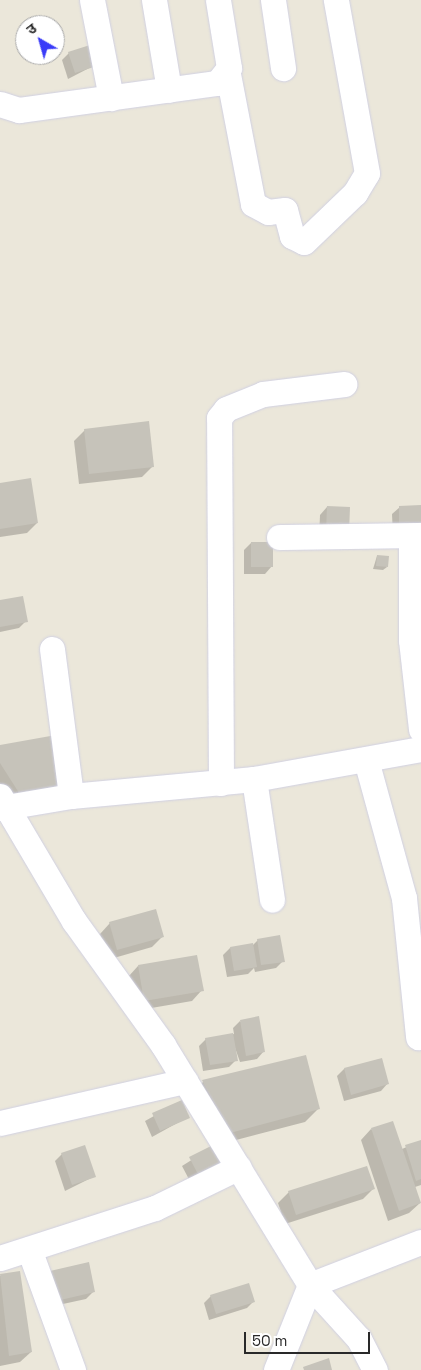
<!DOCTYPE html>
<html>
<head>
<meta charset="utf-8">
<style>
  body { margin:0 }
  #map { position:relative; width:421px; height:1370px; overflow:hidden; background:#ebe7da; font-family:"Space Grotesk","Noto Sans Devanagari",sans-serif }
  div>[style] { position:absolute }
  .shadow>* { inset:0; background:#0003 }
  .building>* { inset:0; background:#c6c3ba }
  .roads { filter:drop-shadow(0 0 1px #d0d0e2) drop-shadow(0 0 1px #d0d0e2) }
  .minor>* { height:25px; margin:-12.5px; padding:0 12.5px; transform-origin:12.5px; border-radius:12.5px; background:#fff }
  span { translate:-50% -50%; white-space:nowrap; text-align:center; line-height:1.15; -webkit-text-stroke:4.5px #fff; paint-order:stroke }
  .north { position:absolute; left:15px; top:15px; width:50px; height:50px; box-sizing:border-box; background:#fff; border:1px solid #a9a9a9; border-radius:50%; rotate:322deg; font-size:14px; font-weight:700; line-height:20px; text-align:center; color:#292929 }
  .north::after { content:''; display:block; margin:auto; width:18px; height:22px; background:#3a3bf8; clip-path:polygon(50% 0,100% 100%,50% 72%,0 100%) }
  .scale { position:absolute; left:244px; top:1332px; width:126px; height:22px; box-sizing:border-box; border:2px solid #292929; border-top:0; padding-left:6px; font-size:15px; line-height:18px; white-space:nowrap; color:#292929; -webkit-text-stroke:4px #fff; paint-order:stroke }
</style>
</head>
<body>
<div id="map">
  <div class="shadow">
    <i style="clip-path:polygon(69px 53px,95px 65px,68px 79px,62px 60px)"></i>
    <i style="clip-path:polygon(85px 430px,153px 466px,142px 477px,79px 484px,74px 441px)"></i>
    <i style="clip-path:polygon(0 484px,37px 523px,27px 533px,0 537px)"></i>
    <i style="clip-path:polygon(327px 507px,349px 509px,319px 538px,320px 515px)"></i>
    <i style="clip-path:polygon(400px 507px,421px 507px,393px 536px,392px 514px)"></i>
    <i style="clip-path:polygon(251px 543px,272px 566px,265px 574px,244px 574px,244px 550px)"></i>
    <i style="clip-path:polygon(377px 556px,387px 567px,383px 570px,373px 569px)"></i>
    <i style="clip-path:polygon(0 601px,26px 621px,19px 628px,0 632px)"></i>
    <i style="clip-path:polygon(55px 736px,10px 806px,0 790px,0 746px)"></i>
    <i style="clip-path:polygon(110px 923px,163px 936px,152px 947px,107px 960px,100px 934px)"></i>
    <i style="clip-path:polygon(258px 940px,283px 961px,276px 968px,255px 972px,254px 968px,248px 974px,227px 977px,223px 955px,230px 948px,252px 946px)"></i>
    <i style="clip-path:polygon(138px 966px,202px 990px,192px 1001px,134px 1011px,128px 977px)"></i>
    <i style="clip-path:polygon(240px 1021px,264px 1051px,257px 1059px,240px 1062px,234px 1045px,236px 1060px,229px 1067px,203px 1071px,199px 1046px,206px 1039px,234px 1034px,233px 1028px)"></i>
    <i style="clip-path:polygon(305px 1056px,318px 1109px,305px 1122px,217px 1145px,193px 1187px,182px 1166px,217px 1144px,190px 1095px,203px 1082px)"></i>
    <i style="clip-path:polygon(381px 1059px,388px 1083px,381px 1091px,344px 1101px,337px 1076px,344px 1069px)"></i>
    <i style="clip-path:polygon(181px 1101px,188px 1117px,152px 1137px,145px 1121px)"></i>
    <i style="clip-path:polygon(371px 1129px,402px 1149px,421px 1141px,421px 1185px,415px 1187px,420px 1203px,409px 1213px,388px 1221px,361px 1140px)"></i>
    <i style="clip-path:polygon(62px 1154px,95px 1176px,65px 1191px,55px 1161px)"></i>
    <i style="clip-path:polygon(373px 1189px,363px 1199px,285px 1224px,278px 1203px,289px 1192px)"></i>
    <i style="clip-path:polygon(50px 1272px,93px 1292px,86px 1299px,49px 1307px)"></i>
    <i style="clip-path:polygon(19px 1273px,31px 1352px,20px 1362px,0 1366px,0 1276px)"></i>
    <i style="clip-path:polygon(211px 1296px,254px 1301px,247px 1308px,209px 1320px,204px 1303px)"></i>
  </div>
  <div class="building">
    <i style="clip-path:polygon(90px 45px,97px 66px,75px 73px,68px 52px)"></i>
    <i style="clip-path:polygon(149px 421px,154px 467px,89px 474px,84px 429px)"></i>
    <i style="clip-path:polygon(31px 478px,38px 523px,0 529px,0 483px)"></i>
    <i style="clip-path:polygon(421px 505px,421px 529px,399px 529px,399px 506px)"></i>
    <i style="clip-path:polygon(327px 506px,350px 507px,349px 533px,326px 532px)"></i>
    <i style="clip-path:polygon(251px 542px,273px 542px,273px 567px,251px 567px)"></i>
    <i style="clip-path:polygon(377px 555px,389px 556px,388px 567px,376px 566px)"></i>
    <i style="clip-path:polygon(23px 596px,28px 622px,0 627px,0 600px)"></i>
    <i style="clip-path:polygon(56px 735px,66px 788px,21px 796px,0 763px,0 745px)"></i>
    <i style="clip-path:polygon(156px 909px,164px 937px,117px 950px,109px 922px)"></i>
    <i style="clip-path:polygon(280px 935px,285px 962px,261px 965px,257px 939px)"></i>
    <i style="clip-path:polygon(253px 943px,257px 967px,234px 971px,230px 947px)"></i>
    <i style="clip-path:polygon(197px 955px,204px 991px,144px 1001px,138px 965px)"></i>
    <i style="clip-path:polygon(259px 1016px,265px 1052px,246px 1056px,240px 1020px)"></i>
    <i style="clip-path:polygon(233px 1033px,238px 1061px,210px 1065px,205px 1038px)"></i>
    <i style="clip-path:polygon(306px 1055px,320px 1109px,230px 1133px,202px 1080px)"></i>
    <i style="clip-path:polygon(382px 1058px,389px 1084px,351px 1095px,344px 1068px)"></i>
    <i style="clip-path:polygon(182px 1100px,190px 1118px,160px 1131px,152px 1113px)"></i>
    <i style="clip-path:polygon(393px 1121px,421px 1203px,399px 1211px,371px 1128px)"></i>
    <i style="clip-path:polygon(421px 1140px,421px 1179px,416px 1181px,405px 1145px)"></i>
    <i style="clip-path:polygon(217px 1143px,229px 1166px,201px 1180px,189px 1157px)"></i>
    <i style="clip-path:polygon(85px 1145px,96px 1177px,72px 1185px,61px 1153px)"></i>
    <i style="clip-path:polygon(367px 1166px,375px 1189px,296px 1215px,288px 1191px)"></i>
    <i style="clip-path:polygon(89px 1262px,95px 1292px,56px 1301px,50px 1271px)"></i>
    <i style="clip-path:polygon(20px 1271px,32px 1352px,9px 1356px,0 1274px)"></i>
    <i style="clip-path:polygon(249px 1283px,255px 1302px,216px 1314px,210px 1295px)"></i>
    <i style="clip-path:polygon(329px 1358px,332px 1370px,304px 1370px,303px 1367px)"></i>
  </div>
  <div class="roads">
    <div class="minor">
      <i style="left:92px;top:0;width:100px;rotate:79deg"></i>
      <i style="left:154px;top:0;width:91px;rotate:80.5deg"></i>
      <i style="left:273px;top:0;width:69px;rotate:81.6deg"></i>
      <i style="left:228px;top:74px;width:132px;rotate:79.1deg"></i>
      <i style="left:253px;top:204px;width:17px;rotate:28deg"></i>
      <i style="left:268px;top:212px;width:17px;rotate:-7deg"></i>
      <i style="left:285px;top:210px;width:27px;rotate:75deg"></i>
      <i style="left:292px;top:236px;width:13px;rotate:27deg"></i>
      <i style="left:304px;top:242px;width:71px;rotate:-43.9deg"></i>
      <i style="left:355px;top:193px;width:23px;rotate:-59deg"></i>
      <i style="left:367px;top:173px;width:176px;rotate:-100.2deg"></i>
      <i style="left:0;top:104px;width:20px;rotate:18deg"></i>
      <i style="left:19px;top:110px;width:200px;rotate:-7.8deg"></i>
      <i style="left:217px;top:83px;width:19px;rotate:-51deg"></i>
      <i style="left:229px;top:68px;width:69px;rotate:-99.2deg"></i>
      <i style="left:411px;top:536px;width:104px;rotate:90deg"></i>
      <i style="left:411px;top:640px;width:90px;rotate:83.6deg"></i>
      <i style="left:279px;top:537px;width:142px;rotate:-0.8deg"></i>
      <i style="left:52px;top:649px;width:148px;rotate:82.6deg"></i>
      <i style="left:366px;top:760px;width:143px;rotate:74.6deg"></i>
      <i style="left:404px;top:898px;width:140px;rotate:84.2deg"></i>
      <i style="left:254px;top:779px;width:122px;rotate:81.5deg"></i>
      <i style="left:221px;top:783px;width:365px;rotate:-90.3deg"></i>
      <i style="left:219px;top:418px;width:11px;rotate:-52deg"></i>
      <i style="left:226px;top:409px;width:40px;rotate:-22deg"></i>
      <i style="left:263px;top:394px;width:82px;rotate:-7deg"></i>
      <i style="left:0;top:796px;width:145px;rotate:59.4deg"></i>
      <i style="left:74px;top:921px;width:153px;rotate:54.3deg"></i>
      <i style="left:163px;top:1045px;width:281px;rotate:58.5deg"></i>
      <i style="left:310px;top:1285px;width:73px;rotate:47.8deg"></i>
      <i style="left:359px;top:1339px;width:35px;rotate:63deg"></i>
      <i style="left:0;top:808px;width:72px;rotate:-9.6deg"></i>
      <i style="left:71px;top:796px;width:184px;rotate:-5.3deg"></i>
      <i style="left:254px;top:779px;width:170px;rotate:-10.2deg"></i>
      <i style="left:0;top:1123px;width:190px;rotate:-12.8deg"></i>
      <i style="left:29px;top:1249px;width:129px;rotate:70deg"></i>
      <i style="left:0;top:1258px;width:163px;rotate:-17.9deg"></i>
      <i style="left:155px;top:1208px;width:93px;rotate:-26deg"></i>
      <i style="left:276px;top:1370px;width:92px;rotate:-68.2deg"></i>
      <i style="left:310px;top:1285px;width:119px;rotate:-21.2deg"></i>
    </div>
  </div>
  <div class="north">उ</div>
  <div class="scale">50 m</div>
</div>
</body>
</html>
